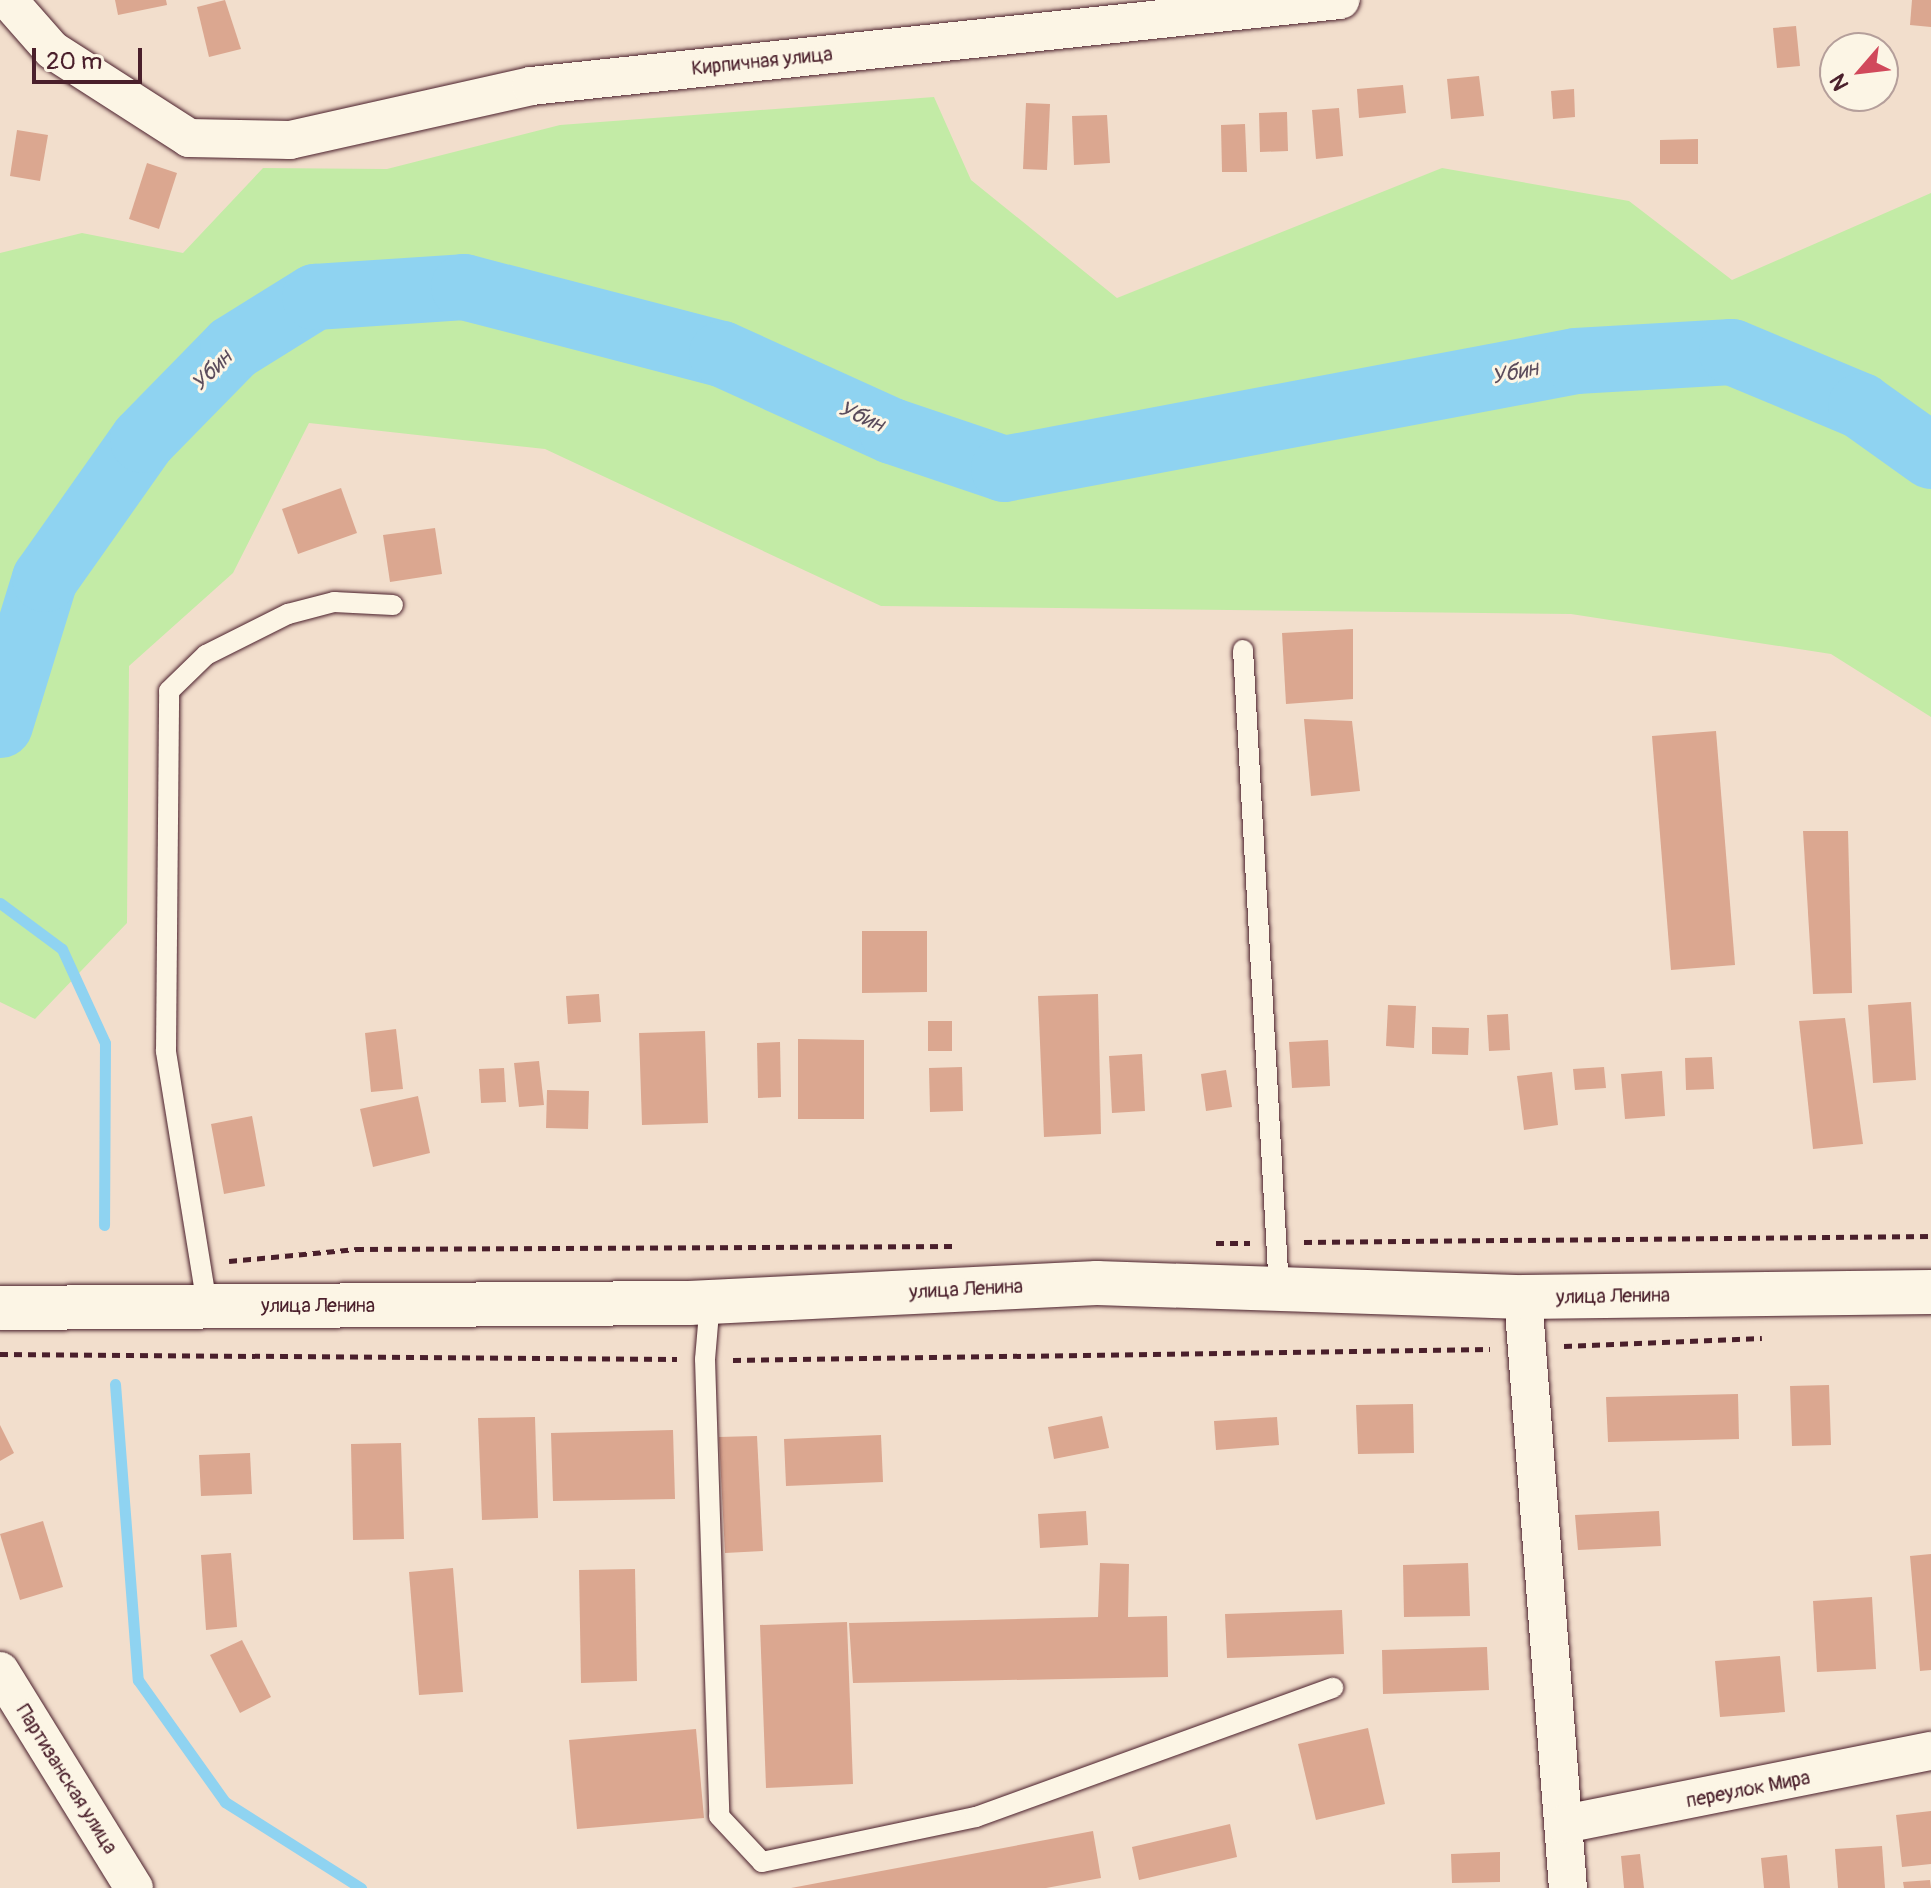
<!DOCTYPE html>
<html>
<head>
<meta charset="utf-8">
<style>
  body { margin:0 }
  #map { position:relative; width:1931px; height:1888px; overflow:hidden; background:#f2decc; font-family:Pangolin,sans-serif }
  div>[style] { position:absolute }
  .green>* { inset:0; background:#c3eba6 }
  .stream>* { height:11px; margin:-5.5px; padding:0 5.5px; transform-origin:5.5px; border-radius:5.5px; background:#8fd3f1 }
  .river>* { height:66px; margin:-33px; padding:0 33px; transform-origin:33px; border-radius:33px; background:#8fd3f1 }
  .building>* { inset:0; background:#dba790 }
  .path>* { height:5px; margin-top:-2.5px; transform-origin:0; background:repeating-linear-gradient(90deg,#4a1f2b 0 8px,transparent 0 14px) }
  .roads { filter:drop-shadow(0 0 2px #4a1f2b) drop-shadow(0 0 2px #4a1f2b) }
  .service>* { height:20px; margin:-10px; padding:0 10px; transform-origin:10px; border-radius:10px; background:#fcf5e5 }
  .minor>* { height:38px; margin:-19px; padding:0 19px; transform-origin:19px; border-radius:19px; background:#fcf5e5 }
  .tertiary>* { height:44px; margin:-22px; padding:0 22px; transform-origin:22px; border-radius:22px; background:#fcf5e5 }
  span { translate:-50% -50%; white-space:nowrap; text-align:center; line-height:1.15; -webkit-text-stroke:6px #fcf5e5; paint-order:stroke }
  .street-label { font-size:20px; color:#4a1f2b }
  .water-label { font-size:22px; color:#5b4c5c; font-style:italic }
  .north { position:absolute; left:1819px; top:32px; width:80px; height:80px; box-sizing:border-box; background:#fcf5e5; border:2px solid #b59f9b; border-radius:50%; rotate:242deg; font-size:22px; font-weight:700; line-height:32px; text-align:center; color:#4a1f2b }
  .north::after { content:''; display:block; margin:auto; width:28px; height:36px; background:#d1495b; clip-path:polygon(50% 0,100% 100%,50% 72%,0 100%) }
  .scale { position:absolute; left:32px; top:48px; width:110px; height:36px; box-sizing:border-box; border:4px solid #4a1f2b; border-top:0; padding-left:10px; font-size:24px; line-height:28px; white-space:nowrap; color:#4a1f2b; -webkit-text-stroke:6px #fcf5e5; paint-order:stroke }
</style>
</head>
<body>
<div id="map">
  <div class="green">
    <i style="clip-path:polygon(934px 97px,971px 180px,1117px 298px,1442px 168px,1629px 201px,1732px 280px,1931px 193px,1931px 717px,1831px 654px,1571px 614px,881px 606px,545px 449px,309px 423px,233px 573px,129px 666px,127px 923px,35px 1019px,0 1002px,0 253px,82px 233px,183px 253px,263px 168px,387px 169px,560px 125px)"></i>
  </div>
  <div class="stream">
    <i style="left:0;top:903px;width:77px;rotate:36.6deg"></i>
    <i style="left:62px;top:949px;width:103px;rotate:65.4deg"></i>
    <i style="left:105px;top:1043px;width:182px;rotate:90.3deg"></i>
    <i style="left:115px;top:1384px;width:297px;rotate:85.6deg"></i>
    <i style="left:138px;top:1680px;width:150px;rotate:54.5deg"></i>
    <i style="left:225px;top:1802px;width:161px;rotate:32.3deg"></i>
  </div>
  <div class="river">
    <i style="left:0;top:725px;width:153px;rotate:-72.9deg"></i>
    <i style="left:45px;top:579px;width:170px;rotate:-54.8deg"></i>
    <i style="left:143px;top:440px;width:129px;rotate:-45.6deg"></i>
    <i style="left:233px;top:348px;width:97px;rotate:-31.9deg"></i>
    <i style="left:315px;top:297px;width:149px;rotate:-3.8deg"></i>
    <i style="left:464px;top:287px;width:267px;rotate:14.6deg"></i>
    <i style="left:722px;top:354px;width:187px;rotate:24.4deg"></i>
    <i style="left:892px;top:431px;width:118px;rotate:18.7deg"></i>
    <i style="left:1004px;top:469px;width:582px;rotate:-10.69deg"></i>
    <i style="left:1576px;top:361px;width:156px;rotate:-3.3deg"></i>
    <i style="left:1732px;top:352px;width:140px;rotate:22.7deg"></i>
    <i style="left:1861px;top:406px;width:86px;rotate:35.5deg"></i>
  </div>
  <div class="building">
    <i style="clip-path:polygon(115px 0,166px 0,167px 5px,118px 15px)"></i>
    <i style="clip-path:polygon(225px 0,241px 49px,209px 57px,197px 7px)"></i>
    <i style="clip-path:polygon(1912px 0,1931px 0,1931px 27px,1910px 25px)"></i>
    <i style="clip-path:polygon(1796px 26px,1800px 66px,1777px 68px,1773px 28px)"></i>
    <i style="clip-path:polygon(1479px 76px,1484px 116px,1451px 119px,1447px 79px)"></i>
    <i style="clip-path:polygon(1403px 85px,1406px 113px,1359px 118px,1357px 89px)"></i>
    <i style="clip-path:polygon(1574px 89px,1575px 117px,1553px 119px,1551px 91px)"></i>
    <i style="clip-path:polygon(1026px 103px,1050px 104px,1047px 170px,1023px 169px)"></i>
    <i style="clip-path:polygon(1339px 108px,1343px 156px,1316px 159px,1312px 110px)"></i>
    <i style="clip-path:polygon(1287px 112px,1288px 151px,1260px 152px,1259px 113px)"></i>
    <i style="clip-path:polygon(1107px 115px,1110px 163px,1074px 165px,1072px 116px)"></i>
    <i style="clip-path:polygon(1245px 124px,1247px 172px,1222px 172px,1221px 125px)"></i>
    <i style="clip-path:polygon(17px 130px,48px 135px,40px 181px,10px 176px)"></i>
    <i style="clip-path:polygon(1698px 139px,1698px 164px,1660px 164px,1660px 140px)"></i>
    <i style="clip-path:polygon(147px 163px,177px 173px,159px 229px,129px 219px)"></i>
    <i style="clip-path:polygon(341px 488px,357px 533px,298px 554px,282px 509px)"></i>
    <i style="clip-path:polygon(435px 528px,442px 574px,390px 582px,383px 535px)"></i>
    <i style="clip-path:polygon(1353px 629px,1353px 699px,1286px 704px,1282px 633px)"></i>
    <i style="clip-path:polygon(1304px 719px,1352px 721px,1360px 791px,1311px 796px)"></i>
    <i style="clip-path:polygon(1716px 731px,1735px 965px,1671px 970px,1652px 736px)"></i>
    <i style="clip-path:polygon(1803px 831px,1848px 831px,1852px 993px,1813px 994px)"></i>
    <i style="clip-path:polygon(862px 931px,927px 931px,927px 992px,862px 993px)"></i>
    <i style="clip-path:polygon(599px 994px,601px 1022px,568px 1024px,566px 996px)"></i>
    <i style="clip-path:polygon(1098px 994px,1101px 1134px,1044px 1137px,1038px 996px)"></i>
    <i style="clip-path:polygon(1911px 1002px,1916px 1080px,1873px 1083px,1868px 1005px)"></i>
    <i style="clip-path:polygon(1388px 1005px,1416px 1006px,1414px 1048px,1386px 1046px)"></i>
    <i style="clip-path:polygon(1508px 1014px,1510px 1050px,1489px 1051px,1487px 1015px)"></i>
    <i style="clip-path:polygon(1845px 1018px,1863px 1144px,1813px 1149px,1799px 1021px)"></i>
    <i style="clip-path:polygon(928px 1021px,952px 1021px,952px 1051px,928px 1051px)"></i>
    <i style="clip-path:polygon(1432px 1027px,1469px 1028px,1468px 1055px,1432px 1054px)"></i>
    <i style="clip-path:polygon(396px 1029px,403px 1089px,371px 1092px,365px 1033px)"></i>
    <i style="clip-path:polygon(705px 1031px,708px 1123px,642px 1125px,639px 1033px)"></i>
    <i style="clip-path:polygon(798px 1039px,864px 1040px,864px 1119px,798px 1119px)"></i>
    <i style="clip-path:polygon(1328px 1040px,1330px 1086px,1292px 1088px,1289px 1042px)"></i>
    <i style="clip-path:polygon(780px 1042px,781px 1097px,758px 1098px,757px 1043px)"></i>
    <i style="clip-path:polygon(1142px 1054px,1145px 1111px,1112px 1113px,1109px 1056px)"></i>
    <i style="clip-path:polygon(1712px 1057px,1714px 1089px,1686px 1090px,1685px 1058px)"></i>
    <i style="clip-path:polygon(539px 1061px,544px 1105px,519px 1107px,514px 1063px)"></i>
    <i style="clip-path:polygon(962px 1067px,963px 1111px,930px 1112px,929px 1068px)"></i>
    <i style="clip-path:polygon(1604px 1067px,1606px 1088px,1575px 1090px,1573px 1069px)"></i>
    <i style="clip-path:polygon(504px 1068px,506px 1102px,481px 1103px,479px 1069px)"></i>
    <i style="clip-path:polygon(1226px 1070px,1232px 1107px,1206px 1111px,1201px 1074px)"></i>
    <i style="clip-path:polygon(1662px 1071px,1665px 1116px,1625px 1119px,1621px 1074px)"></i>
    <i style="clip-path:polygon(1552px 1072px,1558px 1125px,1524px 1130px,1517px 1076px)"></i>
    <i style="clip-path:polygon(547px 1090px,589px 1091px,588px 1129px,546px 1128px)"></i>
    <i style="clip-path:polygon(418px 1096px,430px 1153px,373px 1167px,360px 1109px)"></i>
    <i style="clip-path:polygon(252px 1116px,265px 1186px,224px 1194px,211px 1124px)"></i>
    <i style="clip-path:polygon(1829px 1385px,1831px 1445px,1792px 1446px,1790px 1386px)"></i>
    <i style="clip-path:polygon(1738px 1394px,1739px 1439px,1608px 1442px,1606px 1397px)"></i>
    <i style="clip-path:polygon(1413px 1404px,1414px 1453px,1358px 1454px,1356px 1405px)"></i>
    <i style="clip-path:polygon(1102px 1416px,1109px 1448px,1054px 1459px,1048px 1427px)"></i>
    <i style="clip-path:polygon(535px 1417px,538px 1518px,482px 1520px,478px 1418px)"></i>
    <i style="clip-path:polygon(1277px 1417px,1279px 1445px,1216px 1450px,1214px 1421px)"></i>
    <i style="clip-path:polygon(0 1425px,14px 1453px,0 1461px)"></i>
    <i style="clip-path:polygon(673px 1430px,675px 1499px,553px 1501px,551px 1433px)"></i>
    <i style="clip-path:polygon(881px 1435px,883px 1482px,786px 1486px,784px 1439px)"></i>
    <i style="clip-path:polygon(757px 1436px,763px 1551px,725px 1553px,719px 1437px)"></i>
    <i style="clip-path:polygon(401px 1443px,404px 1539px,353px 1540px,351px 1444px)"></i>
    <i style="clip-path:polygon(250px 1453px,252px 1494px,201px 1496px,199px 1455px)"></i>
    <i style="clip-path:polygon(1086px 1511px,1088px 1545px,1040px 1548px,1038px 1514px)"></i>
    <i style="clip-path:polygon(1659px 1511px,1661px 1546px,1578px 1550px,1575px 1515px)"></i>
    <i style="clip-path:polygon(43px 1521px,63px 1587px,20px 1600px,0 1534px)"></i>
    <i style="clip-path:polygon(231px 1553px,237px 1627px,206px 1630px,201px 1555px)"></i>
    <i style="clip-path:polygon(1931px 1554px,1931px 1670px,1920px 1671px,1910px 1556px)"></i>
    <i style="clip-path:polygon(1100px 1563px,1129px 1564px,1128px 1617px,1167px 1616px,1168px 1677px,853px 1683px,849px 1623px,1098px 1617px)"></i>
    <i style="clip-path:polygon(1468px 1563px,1470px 1616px,1404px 1617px,1403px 1565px)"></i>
    <i style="clip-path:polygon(453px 1568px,463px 1692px,419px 1695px,409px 1572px)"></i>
    <i style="clip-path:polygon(635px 1569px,637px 1681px,581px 1683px,579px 1570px)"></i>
    <i style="clip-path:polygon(1872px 1597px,1876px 1669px,1817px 1672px,1813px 1601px)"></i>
    <i style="clip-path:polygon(1342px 1610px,1344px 1654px,1227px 1658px,1225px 1614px)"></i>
    <i style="clip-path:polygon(847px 1622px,853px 1784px,766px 1788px,760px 1625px)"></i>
    <i style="clip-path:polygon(242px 1640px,271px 1697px,240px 1713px,210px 1655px)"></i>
    <i style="clip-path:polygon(1487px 1647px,1489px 1690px,1383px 1694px,1382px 1650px)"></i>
    <i style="clip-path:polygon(1780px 1656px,1785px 1712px,1720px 1717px,1715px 1661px)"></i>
    <i style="clip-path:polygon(1368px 1728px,1385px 1804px,1316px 1820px,1298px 1744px)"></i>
    <i style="clip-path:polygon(696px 1729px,704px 1818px,577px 1829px,569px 1740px)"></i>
    <i style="clip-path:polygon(1931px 1811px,1931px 1864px,1902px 1867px,1896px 1815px)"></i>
    <i style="clip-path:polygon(1230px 1824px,1237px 1857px,1139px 1880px,1132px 1847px)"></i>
    <i style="clip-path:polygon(1093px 1831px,1101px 1878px,1046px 1888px,791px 1888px)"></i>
    <i style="clip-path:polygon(1882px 1846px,1885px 1888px,1838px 1888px,1835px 1849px)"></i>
    <i style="clip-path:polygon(1500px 1852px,1500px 1882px,1452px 1883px,1451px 1854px)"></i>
    <i style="clip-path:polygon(1640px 1854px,1644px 1888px,1624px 1888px,1621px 1856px)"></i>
    <i style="clip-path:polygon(1787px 1855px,1790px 1888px,1764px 1888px,1761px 1858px)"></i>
    <i style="clip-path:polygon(1930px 1880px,1931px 1888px,1904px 1888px,1903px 1882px)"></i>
  </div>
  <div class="path">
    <i style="left:1304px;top:1242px;width:627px;rotate:-0.55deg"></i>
    <i style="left:1216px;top:1243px;width:34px"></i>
    <i style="left:229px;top:1261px;width:128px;rotate:-5.4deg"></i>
    <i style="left:356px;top:1249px;width:598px;rotate:-0.29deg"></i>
    <i style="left:1564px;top:1346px;width:198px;rotate:-2.3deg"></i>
    <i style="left:0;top:1354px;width:677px;rotate:0.42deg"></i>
    <i style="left:733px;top:1360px;width:757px;rotate:-0.83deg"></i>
  </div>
  <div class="roads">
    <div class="service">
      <i style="left:1243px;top:650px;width:640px;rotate:86.78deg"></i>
      <i style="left:710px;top:1301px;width:58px;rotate:94.9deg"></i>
      <i style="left:705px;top:1359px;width:457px;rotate:88.2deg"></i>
      <i style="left:719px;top:1816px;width:63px;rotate:46.9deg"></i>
      <i style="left:762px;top:1862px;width:219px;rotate:-11.9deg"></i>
      <i style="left:976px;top:1817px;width:380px;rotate:-19.9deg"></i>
      <i style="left:207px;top:1305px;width:257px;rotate:-99.2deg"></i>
      <i style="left:166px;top:1051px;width:360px;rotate:-89.5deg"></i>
      <i style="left:169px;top:691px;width:52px;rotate:-44.2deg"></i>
      <i style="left:206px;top:655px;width:92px;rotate:-26.6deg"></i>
      <i style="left:288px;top:614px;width:48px;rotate:-14.6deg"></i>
      <i style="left:334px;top:602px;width:59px;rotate:2.9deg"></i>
    </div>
    <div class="minor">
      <i style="left:8px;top:0;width:67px;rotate:48.7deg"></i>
      <i style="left:52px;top:50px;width:163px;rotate:32.7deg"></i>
      <i style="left:189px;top:138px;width:101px;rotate:1.1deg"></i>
      <i style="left:290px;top:140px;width:247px;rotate:-12.6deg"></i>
      <i style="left:531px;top:86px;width:814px;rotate:-6.07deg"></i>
      <i style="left:1523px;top:1297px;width:593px;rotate:85.65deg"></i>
      <i style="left:0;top:1671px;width:255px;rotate:58.3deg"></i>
      <i style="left:1565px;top:1824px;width:373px;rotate:-11.3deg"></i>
    </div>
    <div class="tertiary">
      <i style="left:0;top:1308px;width:689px;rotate:-0.42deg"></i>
      <i style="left:689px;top:1303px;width:408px;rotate:-2.8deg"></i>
      <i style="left:1097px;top:1283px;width:426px;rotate:1.9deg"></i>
      <i style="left:1523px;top:1297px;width:408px;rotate:-0.7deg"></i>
    </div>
  </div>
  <div class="street-label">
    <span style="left:762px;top:61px;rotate:-6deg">Кирпичная улица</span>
    <span style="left:966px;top:1289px;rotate:-3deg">улица Ленина</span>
    <span style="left:1613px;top:1296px;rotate:-1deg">улица Ленина</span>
    <span style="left:318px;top:1305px">улица Ленина</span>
    <span style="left:67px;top:1779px;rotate:58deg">Партизанская улица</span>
    <span style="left:1748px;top:1789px;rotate:-11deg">переулок Мира</span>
  </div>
  <div class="water-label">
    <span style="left:212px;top:371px;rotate:-45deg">Убин</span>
    <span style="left:1515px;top:373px;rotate:-11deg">Убин</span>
    <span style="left:861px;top:417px;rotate:24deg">Убин</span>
  </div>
  <div class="north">N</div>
  <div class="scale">20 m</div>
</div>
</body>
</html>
